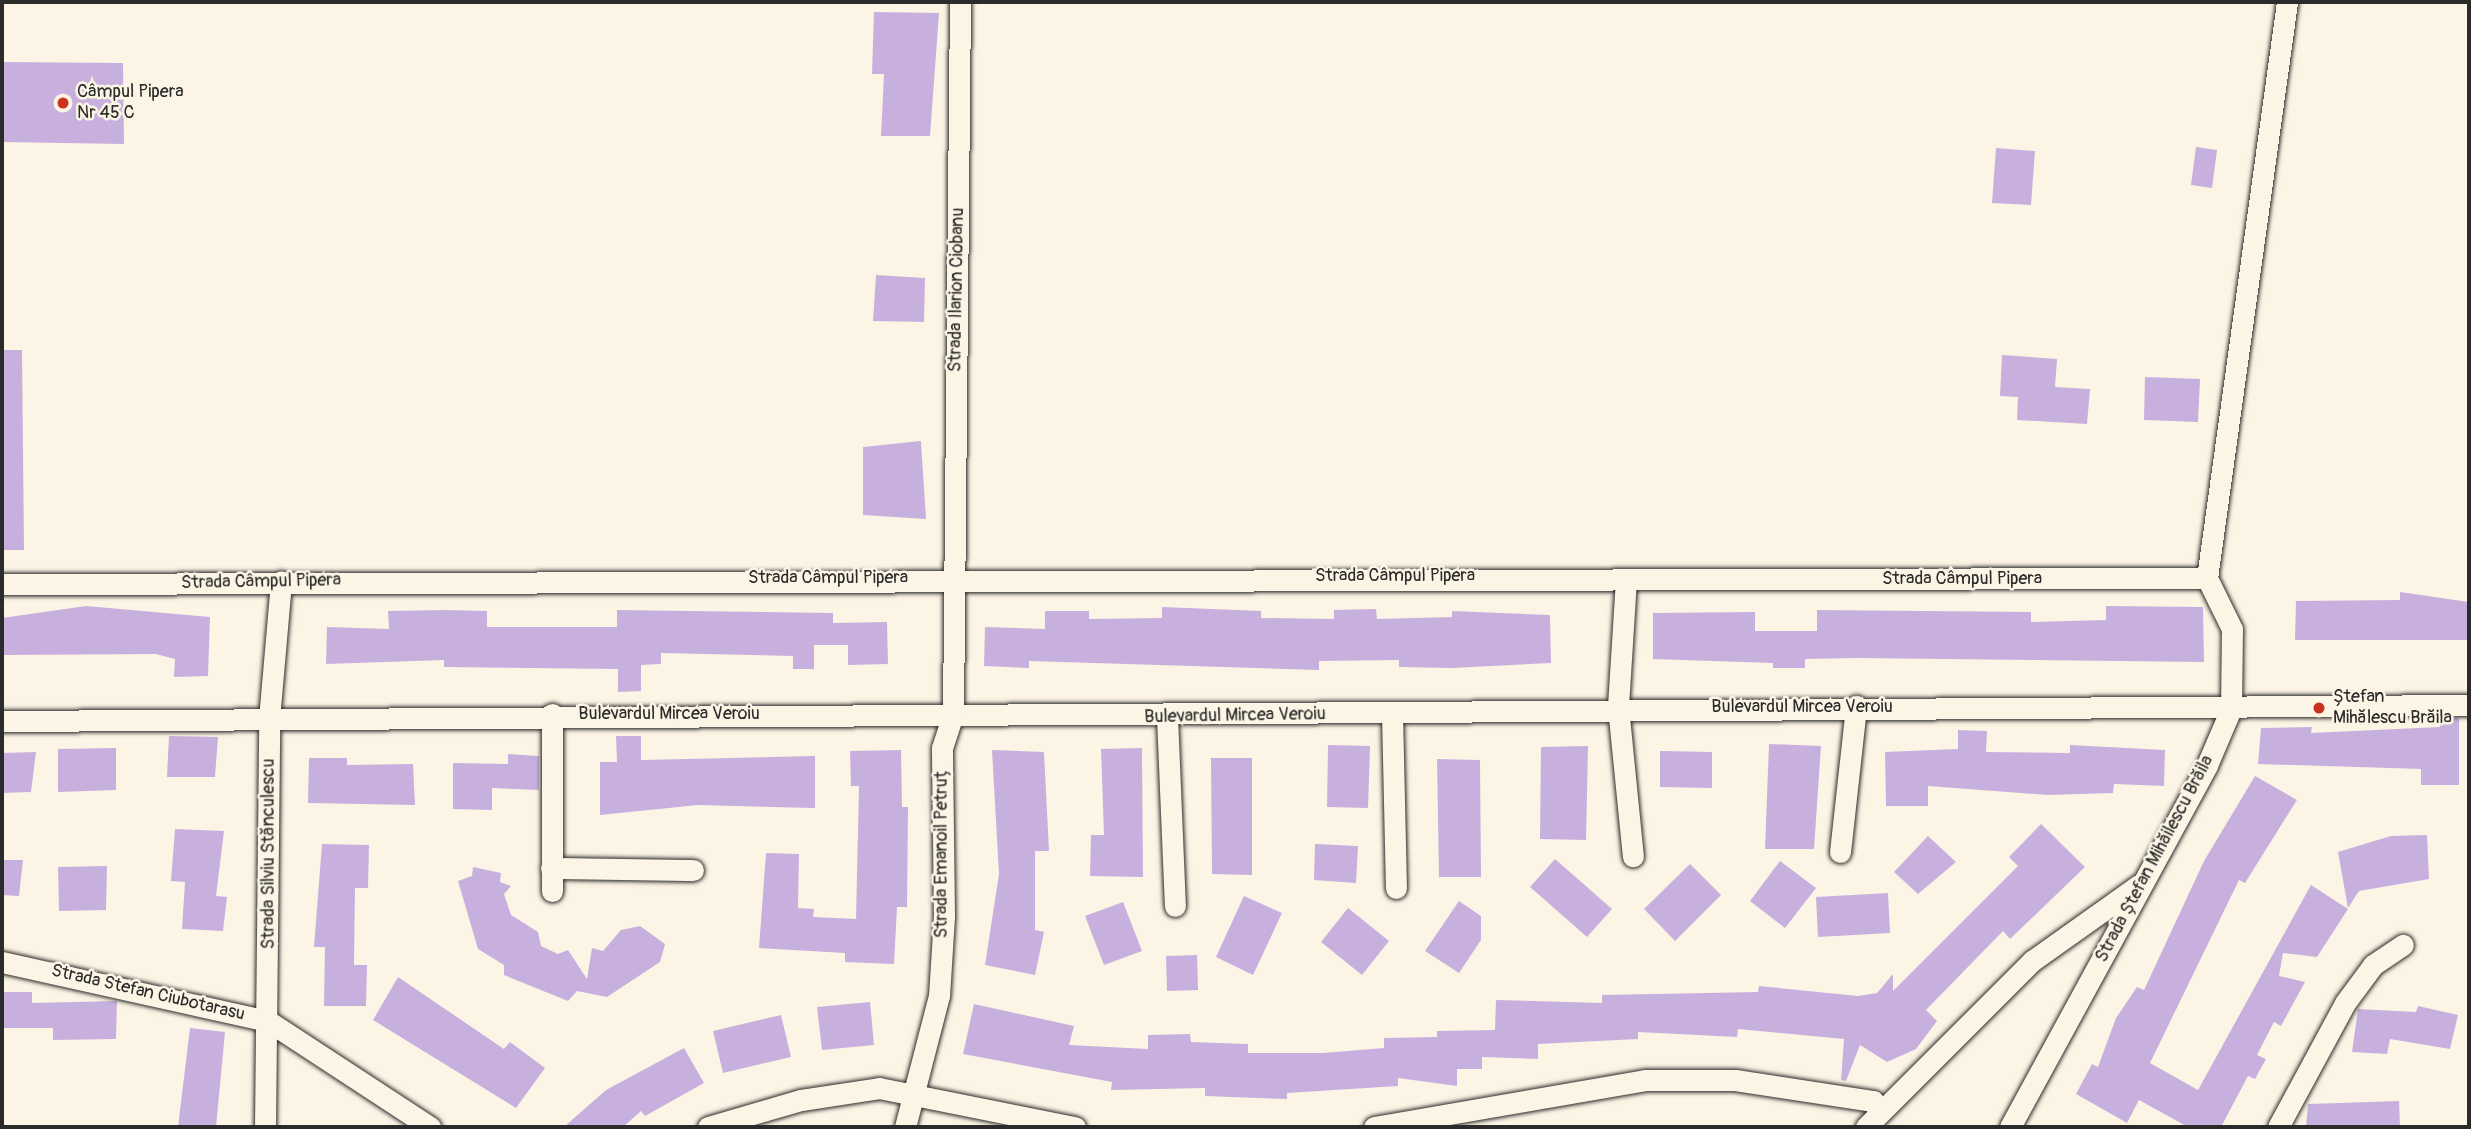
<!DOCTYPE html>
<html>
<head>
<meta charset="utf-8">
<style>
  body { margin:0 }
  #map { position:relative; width:2471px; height:1129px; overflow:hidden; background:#fcf5e5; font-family:Pangolin,sans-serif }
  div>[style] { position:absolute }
  .building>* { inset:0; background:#c8b0de }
  .roads { filter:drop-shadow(0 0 2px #2b2b2b) drop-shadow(0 0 2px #2b2b2b) }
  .minor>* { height:21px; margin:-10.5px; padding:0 10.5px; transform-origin:10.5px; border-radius:10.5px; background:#fcf5e5 }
  .dots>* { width:19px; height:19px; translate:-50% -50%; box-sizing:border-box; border:4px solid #fcf5e5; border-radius:50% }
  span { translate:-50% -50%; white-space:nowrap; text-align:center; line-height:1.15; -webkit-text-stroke:5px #fcf5e5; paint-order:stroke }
  .poi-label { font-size:18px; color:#2b2b2b }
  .left { translate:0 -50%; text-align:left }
  .street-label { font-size:18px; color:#2b2b2b }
  .frame { position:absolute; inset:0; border:4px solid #2b2b2b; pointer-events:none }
</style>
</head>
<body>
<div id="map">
  <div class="building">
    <i style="clip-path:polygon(874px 12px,939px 13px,930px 136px,881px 136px,884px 74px,872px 74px)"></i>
    <i style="clip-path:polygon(2px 62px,123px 63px,124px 144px,2px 142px)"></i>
    <i style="clip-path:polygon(2196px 147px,2217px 150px,2212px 188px,2191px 185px)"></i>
    <i style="clip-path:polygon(1996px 148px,2035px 151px,2031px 205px,1992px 203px)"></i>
    <i style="clip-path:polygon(876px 275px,925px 278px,924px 322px,873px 321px)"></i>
    <i style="clip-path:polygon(2px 350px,22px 350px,24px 550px,2px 550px)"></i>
    <i style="clip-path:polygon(2002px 355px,2057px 359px,2055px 387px,2090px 389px,2087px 424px,2017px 420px,2018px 397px,2000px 396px)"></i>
    <i style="clip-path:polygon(2145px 377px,2200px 379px,2198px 422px,2144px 420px)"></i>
    <i style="clip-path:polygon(921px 441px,926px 519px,863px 515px,863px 447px)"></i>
    <i style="clip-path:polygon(2400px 592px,2469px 602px,2469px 640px,2295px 640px,2296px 601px,2400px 600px)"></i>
    <i style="clip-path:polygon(86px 606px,210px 617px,208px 676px,174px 677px,175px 659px,156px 654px,2px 655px,2px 618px)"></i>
    <i style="clip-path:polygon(2106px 606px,2203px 607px,2204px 662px,1857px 658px,1805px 659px,1805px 668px,1773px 668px,1773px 663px,1653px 659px,1653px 613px,1755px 612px,1755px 631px,1817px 631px,1817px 610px,2031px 612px,2031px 622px,2106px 620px)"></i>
    <i style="clip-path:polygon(1162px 607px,1261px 611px,1261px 618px,1334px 619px,1334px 610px,1376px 609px,1377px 619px,1452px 617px,1452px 611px,1550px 615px,1551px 663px,1452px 668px,1399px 667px,1399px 660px,1319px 661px,1319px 670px,1029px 661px,1029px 668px,984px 666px,985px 627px,1045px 629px,1045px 611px,1089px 611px,1089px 619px,1162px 618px)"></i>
    <i style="clip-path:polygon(445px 610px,487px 611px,487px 627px,617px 627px,617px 610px,833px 613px,833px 623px,887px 622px,888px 664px,848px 665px,848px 645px,814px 645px,814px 669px,793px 669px,793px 656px,661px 653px,661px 664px,641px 665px,641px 691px,618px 692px,618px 669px,444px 667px,444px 660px,326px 664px,327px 627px,389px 629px,388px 611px)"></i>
    <i style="clip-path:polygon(2440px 718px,2459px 718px,2459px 785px,2421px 785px,2421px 769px,2258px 764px,2261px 728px,2312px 727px,2311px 733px,2440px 727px)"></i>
    <i style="clip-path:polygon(1958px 730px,1987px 731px,1986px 752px,2070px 753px,2070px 745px,2165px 750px,2164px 786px,2114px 784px,2113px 793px,2048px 795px,1928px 786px,1928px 806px,1886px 806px,1885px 752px,1958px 749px)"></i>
    <i style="clip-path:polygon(169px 736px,218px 737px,215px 777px,167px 777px)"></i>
    <i style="clip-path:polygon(616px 736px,641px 736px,641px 760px,815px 756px,815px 808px,698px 805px,600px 815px,600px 762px,617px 762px)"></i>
    <i style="clip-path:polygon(1769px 744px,1821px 746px,1814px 849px,1765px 849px)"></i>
    <i style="clip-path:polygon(1328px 745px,1370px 746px,1368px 808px,1327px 807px)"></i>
    <i style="clip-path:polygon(1588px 746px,1586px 840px,1540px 839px,1541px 747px)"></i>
    <i style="clip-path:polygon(116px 748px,116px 790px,58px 792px,58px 749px)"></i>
    <i style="clip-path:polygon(1142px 748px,1143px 877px,1090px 876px,1091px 835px,1104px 835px,1101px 749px)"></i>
    <i style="clip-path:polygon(901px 750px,902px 807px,908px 807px,907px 907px,897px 907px,894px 964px,845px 962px,845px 953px,759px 948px,766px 853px,799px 854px,798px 908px,814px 909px,813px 917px,856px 919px,859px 786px,851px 786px,850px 751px)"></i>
    <i style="clip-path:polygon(992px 750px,1044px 752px,1049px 851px,1035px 851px,1035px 930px,1044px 932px,1035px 975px,985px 965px,999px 874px)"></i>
    <i style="clip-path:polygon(1660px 751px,1712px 752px,1712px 788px,1660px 787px)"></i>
    <i style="clip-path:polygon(36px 752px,31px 792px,2px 793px,2px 753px)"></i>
    <i style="clip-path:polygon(508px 754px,539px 756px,539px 790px,492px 788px,492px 810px,453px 809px,453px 763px,508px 764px)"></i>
    <i style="clip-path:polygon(309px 758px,347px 758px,347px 765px,413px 764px,415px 805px,308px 803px)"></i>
    <i style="clip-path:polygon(1211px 758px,1252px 758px,1252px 875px,1212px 874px)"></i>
    <i style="clip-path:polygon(1437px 759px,1480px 760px,1481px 877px,1439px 877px)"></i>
    <i style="clip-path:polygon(2255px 776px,2297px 800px,2245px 883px,2239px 880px,2150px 1063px,2198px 1090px,2311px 885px,2348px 909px,2317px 957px,2283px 953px,2279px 976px,2305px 982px,2281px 1026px,2274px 1022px,2257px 1055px,2266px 1059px,2255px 1079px,2248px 1076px,2221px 1127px,2188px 1127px,2139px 1100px,2127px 1123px,2076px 1094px,2092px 1064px,2098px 1067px,2116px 1018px,2137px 987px,2144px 990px,2204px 861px)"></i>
    <i style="clip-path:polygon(2041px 824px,2085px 867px,2010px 939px,2003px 931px,1926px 1010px,1937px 1021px,1916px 1049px,1887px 1062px,1860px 1045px,1846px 1081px,1841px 1080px,1844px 1039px,1738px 1029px,1737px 1037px,1638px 1032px,1638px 1039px,1538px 1044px,1538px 1059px,1482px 1057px,1482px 1069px,1457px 1069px,1457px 1086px,1398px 1078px,1398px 1086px,1287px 1093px,1287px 1099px,1205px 1096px,1205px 1088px,1111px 1090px,1112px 1082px,963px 1054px,974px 1004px,1074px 1026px,1069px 1045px,1148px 1049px,1148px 1035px,1190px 1034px,1191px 1042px,1248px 1044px,1248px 1053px,1323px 1053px,1384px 1048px,1384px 1038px,1437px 1037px,1437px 1031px,1495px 1030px,1496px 1000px,1602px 1003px,1602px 995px,1758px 992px,1759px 986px,1858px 996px,1877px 993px,1893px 974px,1893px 991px,2018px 866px,2009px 857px)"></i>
    <i style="clip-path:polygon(175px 829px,224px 831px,216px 896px,227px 897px,223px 931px,182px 929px,185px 882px,171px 881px)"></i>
    <i style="clip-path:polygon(2427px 835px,2429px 879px,2359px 891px,2348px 908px,2338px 852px,2391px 836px)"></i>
    <i style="clip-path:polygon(1928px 836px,1956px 862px,1918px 894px,1894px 872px)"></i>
    <i style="clip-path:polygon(322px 844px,369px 845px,368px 888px,355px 888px,354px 965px,367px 965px,366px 1006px,324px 1006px,325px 947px,314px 947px)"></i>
    <i style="clip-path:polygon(1315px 844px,1358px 846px,1356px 883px,1314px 880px)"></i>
    <i style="clip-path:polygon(1555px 859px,1612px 909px,1587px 937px,1530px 887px)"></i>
    <i style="clip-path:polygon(2px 860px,23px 860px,19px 896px,2px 895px)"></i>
    <i style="clip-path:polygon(1780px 861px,1816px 888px,1785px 928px,1750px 901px)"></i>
    <i style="clip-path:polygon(1690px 864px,1721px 895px,1675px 941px,1644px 909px)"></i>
    <i style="clip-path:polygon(107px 866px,106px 910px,59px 911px,58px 867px)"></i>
    <i style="clip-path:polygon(473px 867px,501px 873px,500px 882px,511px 886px,504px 894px,511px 915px,538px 932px,541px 946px,558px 954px,568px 950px,587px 979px,592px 948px,603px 951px,621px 930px,640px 926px,665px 944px,660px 962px,607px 997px,577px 991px,568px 1001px,504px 975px,504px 965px,478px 949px,458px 881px,472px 876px)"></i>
    <i style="clip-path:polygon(1888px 893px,1890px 933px,1818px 937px,1816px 897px)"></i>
    <i style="clip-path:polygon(1244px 896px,1282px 913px,1253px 975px,1216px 957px)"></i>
    <i style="clip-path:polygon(1459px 901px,1481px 916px,1481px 940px,1459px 973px,1425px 951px)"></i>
    <i style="clip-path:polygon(1123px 902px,1142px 951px,1104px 965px,1085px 916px)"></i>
    <i style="clip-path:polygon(1348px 908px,1389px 941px,1362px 975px,1321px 942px)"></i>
    <i style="clip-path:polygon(1197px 955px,1198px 990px,1167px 991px,1166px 956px)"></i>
    <i style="clip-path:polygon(398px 977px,504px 1049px,510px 1042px,545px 1068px,516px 1108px,373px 1020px)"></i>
    <i style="clip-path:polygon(2px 992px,32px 992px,32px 1003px,117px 1001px,116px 1039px,53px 1040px,53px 1028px,2px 1028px)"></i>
    <i style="clip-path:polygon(870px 1002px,874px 1045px,822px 1050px,817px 1007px)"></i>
    <i style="clip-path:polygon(2418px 1006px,2458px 1015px,2450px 1049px,2390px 1039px,2387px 1054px,2352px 1052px,2358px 1009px,2416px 1012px)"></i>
    <i style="clip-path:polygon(781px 1015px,791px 1057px,723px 1073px,713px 1031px)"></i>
    <i style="clip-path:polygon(190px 1028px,225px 1032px,216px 1127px,178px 1127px)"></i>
    <i style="clip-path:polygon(684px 1048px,704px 1083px,645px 1116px,641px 1111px,623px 1127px,564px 1127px,606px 1090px)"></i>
    <i style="clip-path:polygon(2399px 1101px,2400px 1127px,2306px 1127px,2308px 1104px)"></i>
  </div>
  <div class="roads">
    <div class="minor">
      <i style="left:2207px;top:578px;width:582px;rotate:-82.09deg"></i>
      <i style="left:1626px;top:579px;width:128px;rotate:93.6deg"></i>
      <i style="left:1618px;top:707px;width:150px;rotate:84.3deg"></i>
      <i style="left:2px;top:584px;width:2205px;rotate:-0.16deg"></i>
      <i style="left:1392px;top:713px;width:175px;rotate:88.7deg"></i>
      <i style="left:1167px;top:717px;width:189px;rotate:87.6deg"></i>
      <i style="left:2px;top:721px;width:2467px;rotate:-0.37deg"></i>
      <i style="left:1840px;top:852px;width:147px;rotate:-83.7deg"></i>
      <i style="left:551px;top:868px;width:142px;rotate:0.8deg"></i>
      <i style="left:552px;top:891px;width:177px;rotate:-90deg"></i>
      <i style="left:2px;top:962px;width:272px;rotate:12.5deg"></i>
      <i style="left:268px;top:1021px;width:194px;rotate:33.2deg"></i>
      <i style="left:265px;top:1127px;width:408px;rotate:-89.4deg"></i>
      <i style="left:269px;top:719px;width:138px;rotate:-85deg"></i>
      <i style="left:708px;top:1127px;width:97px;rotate:-16.2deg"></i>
      <i style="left:801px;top:1100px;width:79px;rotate:-8.7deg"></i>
      <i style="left:879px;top:1088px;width:200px;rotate:11.3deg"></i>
      <i style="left:905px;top:1127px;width:135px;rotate:-75.5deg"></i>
      <i style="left:939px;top:996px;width:80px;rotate:-86.4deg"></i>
      <i style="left:944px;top:916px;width:168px;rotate:-90.7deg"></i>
      <i style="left:942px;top:748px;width:35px;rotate:-72deg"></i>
      <i style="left:953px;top:715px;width:713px;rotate:-89.44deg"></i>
      <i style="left:1374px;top:1127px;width:275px;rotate:-9.8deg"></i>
      <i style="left:1645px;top:1080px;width:90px"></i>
      <i style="left:1735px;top:1080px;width:140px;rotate:8.7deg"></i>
      <i style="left:1873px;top:1101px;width:12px;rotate:59deg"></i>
      <i style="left:1866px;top:1127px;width:235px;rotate:-45deg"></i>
      <i style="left:2032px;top:961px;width:131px;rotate:-35.4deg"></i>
      <i style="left:2010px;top:1127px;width:412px;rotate:-61.4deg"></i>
      <i style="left:2207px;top:765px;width:61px;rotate:-66.8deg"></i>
      <i style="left:2231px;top:709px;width:80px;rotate:-89.3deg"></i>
      <i style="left:2232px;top:629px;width:57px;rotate:-116.1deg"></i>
      <i style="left:2278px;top:1127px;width:141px;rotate:-61.6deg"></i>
      <i style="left:2345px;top:1003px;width:47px;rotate:-53.6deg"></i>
      <i style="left:2373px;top:965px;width:36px;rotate:-34deg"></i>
    </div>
  </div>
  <div class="dots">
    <i style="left:63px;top:103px;background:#c8321e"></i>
    <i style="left:2319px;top:708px;background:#c8321e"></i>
  </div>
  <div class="poi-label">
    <span class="left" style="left:77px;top:103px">Câmpul Pipera<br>Nr 45 C</span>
    <span class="left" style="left:2333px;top:708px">Ștefan<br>Mihălescu Brăila</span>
  </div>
  <div class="street-label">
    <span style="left:957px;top:290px;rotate:-89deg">Strada Ilarion Ciobanu</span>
    <span style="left:1395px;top:576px">Strada Câmpul Pipera</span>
    <span style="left:828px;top:578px">Strada Câmpul Pipera</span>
    <span style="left:1962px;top:579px">Strada Câmpul Pipera</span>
    <span style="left:261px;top:582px;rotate:-1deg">Strada Câmpul Pipera</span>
    <span style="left:1802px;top:707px">Bulevardul Mircea Veroiu</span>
    <span style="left:669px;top:714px">Bulevardul Mircea Veroiu</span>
    <span style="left:1235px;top:716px;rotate:-1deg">Bulevardul Mircea Veroiu</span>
    <span style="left:942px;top:853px;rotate:-90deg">Strada Emanoil Petruț</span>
    <span style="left:269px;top:854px;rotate:-90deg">Strada Silviu Stănculescu</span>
    <span style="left:2155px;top:859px;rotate:-62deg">Strada Ștefan Mihăilescu Brăila</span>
    <span style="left:148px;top:993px;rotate:13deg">Strada Stefan Ciubotarasu</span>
  </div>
  <div class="frame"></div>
</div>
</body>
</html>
